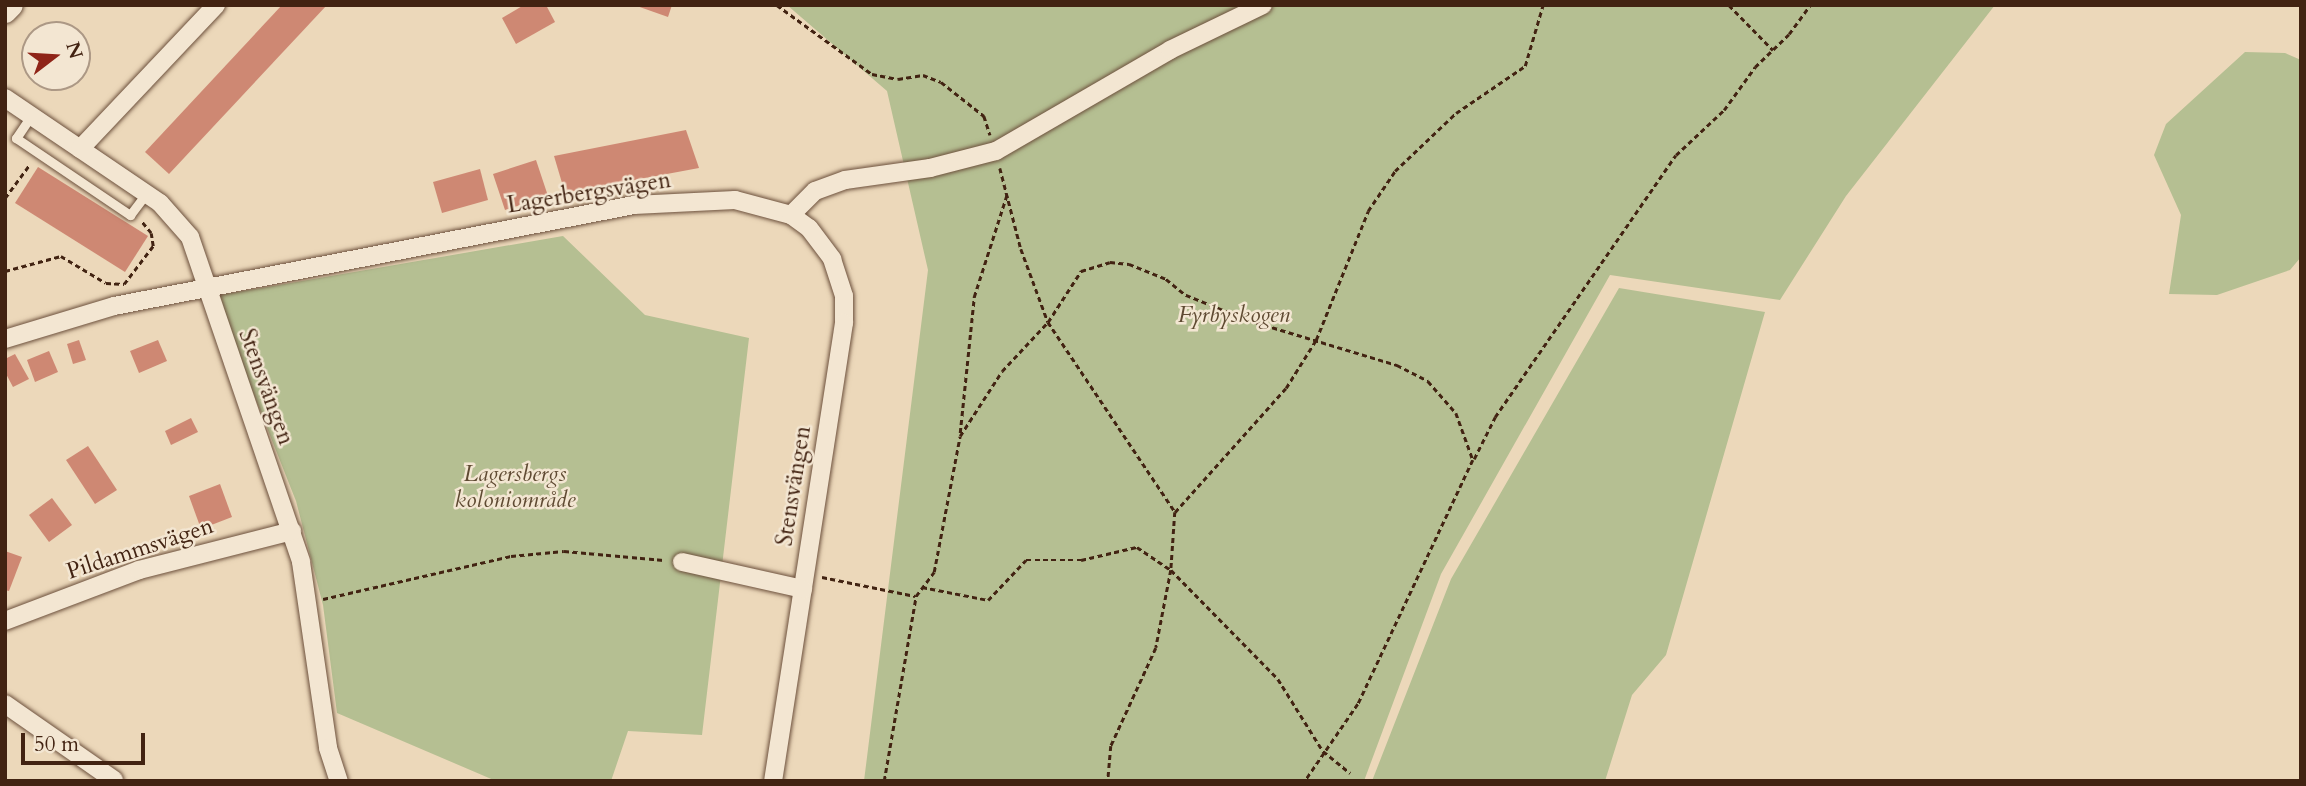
<!DOCTYPE html>
<html>
<head>
<meta charset="utf-8">
<style>
  body { margin:0 }
  #map { position:relative; width:2306px; height:786px; overflow:hidden; background:#ecd8ba; font-family:Cardo,serif }
  div>[style] { position:absolute }
  .green>* { inset:0; background:#b5bf92 }
  .building>* { inset:0; background:#ce8873 }
  .path>* { height:2.5px; margin-top:-1.25px; transform-origin:0; background:repeating-linear-gradient(90deg,#422312 0 5px,transparent 0 8.5px) }
  .roads { filter:drop-shadow(0 0 2px #6c503c) drop-shadow(0 0 2px #6c503c) }
  .lane>* { height:9px; margin:-4.5px; padding:0 4.5px; transform-origin:4.5px; border-radius:4.5px; background:#f3e6d2 }
  .street>* { height:18px; margin:-9px; padding:0 9px; transform-origin:9px; border-radius:9px; background:#f3e6d2 }
  .secondary>* { height:24px; margin:-12px; padding:0 12px; transform-origin:12px; border-radius:12px; background:#f3e6d2 }
  span { translate:-50% -50%; white-space:nowrap; text-align:center; line-height:1.15; -webkit-text-stroke:5px #f3e6d2; paint-order:stroke }
  .street-label { font-size:23px; color:#422312 }
  .park-label { font-size:23px; color:#5f4a32; font-style:italic }
  .frame { position:absolute; inset:0; border:7px solid #422312; pointer-events:none }
  .north { position:absolute; left:21px; top:21px; width:70px; height:70px; box-sizing:border-box; background:#f3e6d2; border:2px solid #ac9885; border-radius:50%; rotate:73deg; font-size:19px; font-weight:700; line-height:28px; text-align:center; color:#422312 }
  .north::after { content:''; display:block; margin:auto; width:24px; height:32px; background:#8f2418; clip-path:polygon(50% 0,100% 100%,50% 72%,0 100%) }
  .scale { position:absolute; left:21px; top:733px; width:124px; height:32px; box-sizing:border-box; border:4px solid #422312; border-top:0; padding-left:9px; font-size:21px; line-height:24px; white-space:nowrap; color:#422312; -webkit-text-stroke:5px #f3e6d2; paint-order:stroke }
</style>
</head>
<body>
<div id="map">
  <div class="green">
    <i style="clip-path:polygon(787px 5px,1995px 5px,1846px 196px,1780px 300px,1610px 275px,1441px 574px,1364px 781px,864px 781px,928px 270px,887px 91px)"></i>
    <i style="clip-path:polygon(2245px 52px,2285px 53px,2301px 60px,2301px 257px,2290px 270px,2217px 295px,2169px 294px,2181px 215px,2154px 155px,2166px 124px)"></i>
    <i style="clip-path:polygon(563px 236px,645px 315px,749px 338px,702px 735px,628px 731px,611px 781px,496px 781px,337px 713px,323px 605px,296px 501px,237px 352px,220px 295px)"></i>
    <i style="clip-path:polygon(1619px 288px,1765px 312px,1666px 655px,1632px 695px,1605px 781px,1372px 781px,1451px 579px)"></i>
  </div>
  <div class="building">
    <i style="clip-path:polygon(282px 5px,327px 5px,169px 174px,145px 152px)"></i>
    <i style="clip-path:polygon(524px 5px,546px 5px,555px 22px,516px 44px,502px 18px)"></i>
    <i style="clip-path:polygon(634px 5px,672px 5px,668px 17px)"></i>
    <i style="clip-path:polygon(686px 130px,699px 168px,565px 193px,554px 156px)"></i>
    <i style="clip-path:polygon(536px 160px,548px 196px,505px 210px,493px 174px)"></i>
    <i style="clip-path:polygon(38px 167px,148px 236px,125px 272px,15px 203px)"></i>
    <i style="clip-path:polygon(480px 169px,488px 200px,442px 213px,433px 182px)"></i>
    <i style="clip-path:polygon(79px 340px,86px 360px,73px 364px,67px 344px)"></i>
    <i style="clip-path:polygon(158px 340px,167px 361px,139px 373px,130px 351px)"></i>
    <i style="clip-path:polygon(49px 351px,58px 372px,35px 382px,27px 360px)"></i>
    <i style="clip-path:polygon(15px 354px,29px 379px,13px 387px,5px 372px,5px 359px)"></i>
    <i style="clip-path:polygon(191px 418px,198px 432px,171px 445px,165px 431px)"></i>
    <i style="clip-path:polygon(88px 446px,117px 490px,95px 504px,66px 460px)"></i>
    <i style="clip-path:polygon(220px 484px,232px 517px,201px 529px,189px 496px)"></i>
    <i style="clip-path:polygon(52px 498px,72px 525px,49px 542px,29px 515px)"></i>
    <i style="clip-path:polygon(5px 551px,22px 557px,9px 591px,5px 590px)"></i>
  </div>
  <div class="path">
    <i style="left:777px;top:5px;width:117px;rotate:36deg"></i>
    <i style="left:872px;top:74px;width:26px;rotate:11deg"></i>
    <i style="left:898px;top:79px;width:25px;rotate:-9deg"></i>
    <i style="left:923px;top:75px;width:19px;rotate:21deg"></i>
    <i style="left:941px;top:82px;width:55px;rotate:38.3deg"></i>
    <i style="left:984px;top:116px;width:20px;rotate:72deg"></i>
    <i style="left:1729px;top:5px;width:63px;rotate:45.6deg"></i>
    <i style="left:1000px;top:168px;width:84px;rotate:75.5deg"></i>
    <i style="left:1021px;top:249px;width:78px;rotate:69.7deg"></i>
    <i style="left:1048px;top:322px;width:229px;rotate:56.2deg"></i>
    <i style="left:1175px;top:512px;width:58px;rotate:93.9deg"></i>
    <i style="left:1171px;top:570px;width:153px;rotate:45.5deg"></i>
    <i style="left:1278px;top:679px;width:85px;rotate:58deg"></i>
    <i style="left:1323px;top:751px;width:35px;rotate:39deg"></i>
    <i style="left:5px;top:198px;width:42px;rotate:-53.7deg"></i>
    <i style="left:5px;top:271px;width:58px;rotate:-15deg"></i>
    <i style="left:61px;top:256px;width:52px;rotate:31deg"></i>
    <i style="left:106px;top:283px;width:18px;rotate:3deg"></i>
    <i style="left:124px;top:284px;width:48px;rotate:-52.7deg"></i>
    <i style="left:153px;top:246px;width:13px;rotate:-99deg"></i>
    <i style="left:151px;top:233px;width:16px;rotate:-130deg"></i>
    <i style="left:960px;top:433px;width:137px;rotate:-84.1deg"></i>
    <i style="left:974px;top:297px;width:108px;rotate:-72.2deg"></i>
    <i style="left:1474px;top:459px;width:47px;rotate:-63.4deg"></i>
    <i style="left:1495px;top:417px;width:318px;rotate:-55.4deg"></i>
    <i style="left:1676px;top:155px;width:66px;rotate:-43.2deg"></i>
    <i style="left:1724px;top:110px;width:53px;rotate:-54.2deg"></i>
    <i style="left:1755px;top:67px;width:47px;rotate:-44.1deg"></i>
    <i style="left:1789px;top:34px;width:36px;rotate:-54deg"></i>
    <i style="left:1175px;top:512px;width:166px;rotate:-48.2deg"></i>
    <i style="left:1286px;top:388px;width:57px;rotate:-58deg"></i>
    <i style="left:1316px;top:340px;width:139px;rotate:-68deg"></i>
    <i style="left:1368px;top:211px;width:48px;rotate:-56deg"></i>
    <i style="left:1395px;top:171px;width:84px;rotate:-43.6deg"></i>
    <i style="left:1456px;top:113px;width:83px;rotate:-34.3deg"></i>
    <i style="left:1525px;top:66px;width:64px;rotate:-73.6deg"></i>
    <i style="left:822px;top:577px;width:95px;rotate:11.5deg"></i>
    <i style="left:922px;top:587px;width:67px;rotate:11.1deg"></i>
    <i style="left:988px;top:600px;width:55px;rotate:-46.5deg"></i>
    <i style="left:1026px;top:560px;width:55px"></i>
    <i style="left:1081px;top:560px;width:57px;rotate:-13.1deg"></i>
    <i style="left:1137px;top:547px;width:41px;rotate:34.1deg"></i>
    <i style="left:1171px;top:570px;width:79px;rotate:100.9deg"></i>
    <i style="left:1156px;top:648px;width:108px;rotate:114.7deg"></i>
    <i style="left:1111px;top:746px;width:35px;rotate:95deg"></i>
    <i style="left:323px;top:599px;width:193px;rotate:-12.9deg"></i>
    <i style="left:511px;top:556px;width:53px;rotate:-5.4deg"></i>
    <i style="left:564px;top:551px;width:100px;rotate:5.1deg"></i>
    <i style="left:884px;top:781px;width:188px;rotate:-80.2deg"></i>
    <i style="left:916px;top:596px;width:30px;rotate:-53deg"></i>
    <i style="left:934px;top:572px;width:138px;rotate:-79.2deg"></i>
    <i style="left:960px;top:436px;width:77px;rotate:-57.1deg"></i>
    <i style="left:1002px;top:371px;width:67px;rotate:-46.8deg"></i>
    <i style="left:1048px;top:322px;width:61px;rotate:-57.1deg"></i>
    <i style="left:1081px;top:271px;width:30px;rotate:-17deg"></i>
    <i style="left:1110px;top:262px;width:19px;rotate:6deg"></i>
    <i style="left:1129px;top:264px;width:40px;rotate:22deg"></i>
    <i style="left:1166px;top:279px;width:26px;rotate:39deg"></i>
    <i style="left:1186px;top:295px;width:67px;rotate:22deg"></i>
    <i style="left:1248px;top:320px;width:156px;rotate:16.8deg"></i>
    <i style="left:1397px;top:365px;width:35px;rotate:27deg"></i>
    <i style="left:1428px;top:381px;width:43px;rotate:48.8deg"></i>
    <i style="left:1456px;top:413px;width:50px;rotate:70.1deg"></i>
    <i style="left:1473px;top:460px;width:270px;rotate:115.2deg"></i>
    <i style="left:1358px;top:704px;width:93px;rotate:124.5deg"></i>
  </div>
  <div class="roads">
    <div class="lane">
      <i style="left:31px;top:116px;width:27px;rotate:124deg"></i>
      <i style="left:16px;top:138px;width:138px;rotate:34deg"></i>
      <i style="left:130px;top:215px;width:26px;rotate:-53deg"></i>
    </div>
    <div class="street">
      <i style="left:5px;top:98px;width:187px;rotate:34.1deg"></i>
      <i style="left:160px;top:203px;width:45px;rotate:48.6deg"></i>
      <i style="left:190px;top:237px;width:343px;rotate:71.1deg"></i>
      <i style="left:301px;top:562px;width:188px;rotate:81.7deg"></i>
      <i style="left:328px;top:748px;width:35px;rotate:72deg"></i>
      <i style="left:80px;top:149px;width:198px;rotate:-46.6deg"></i>
      <i style="left:791px;top:215px;width:34px;rotate:-45deg"></i>
      <i style="left:815px;top:191px;width:32px;rotate:-20deg"></i>
      <i style="left:845px;top:180px;width:86px;rotate:-8deg"></i>
      <i style="left:930px;top:168px;width:68px;rotate:-14.4deg"></i>
      <i style="left:996px;top:151px;width:201px;rotate:-30.1deg"></i>
      <i style="left:1170px;top:50px;width:103px;rotate:-25.8deg"></i>
      <i style="left:5px;top:339px;width:114px;rotate:-16.8deg"></i>
      <i style="left:114px;top:306px;width:530px;rotate:-10.99deg"></i>
      <i style="left:634px;top:205px;width:101px;rotate:-2.8deg"></i>
      <i style="left:735px;top:200px;width:58px;rotate:15deg"></i>
      <i style="left:791px;top:215px;width:22px;rotate:36deg"></i>
      <i style="left:809px;top:228px;width:39px;rotate:53deg"></i>
      <i style="left:832px;top:259px;width:39px;rotate:72deg"></i>
      <i style="left:844px;top:296px;width:27px;rotate:90deg"></i>
      <i style="left:844px;top:323px;width:463px;rotate:98.8deg"></i>
      <i style="left:682px;top:562px;width:124px;rotate:12.6deg"></i>
      <i style="left:5px;top:621px;width:143px;rotate:-20.8deg"></i>
      <i style="left:139px;top:570px;width:158px;rotate:-14.3deg"></i>
      <i style="left:5px;top:704px;width:133px;rotate:34.9deg"></i>
    </div>
    <div class="secondary">
      <i style="left:5px;top:11px;width:8px;rotate:-45deg"></i>
    </div>
  </div>
  <div class="street-label">
    <span style="left:589px;top:193px;rotate:-9deg">Lagerbergsvägen</span>
    <span style="left:266px;top:387px;rotate:70deg">Stensvängen</span>
    <span style="left:794px;top:486px;rotate:-81deg">Stensvängen</span>
    <span style="left:140px;top:549px;rotate:-18deg">Pildammsvägen</span>
  </div>
  <div class="park-label">
    <span style="left:1234px;top:315px">Fyrbyskogen</span>
    <span style="left:515px;top:487px">Lagersbergs<br>koloniområde</span>
  </div>
  <div class="frame"></div>
  <div class="north">N</div>
  <div class="scale">50 m</div>
</div>
</body>
</html>
